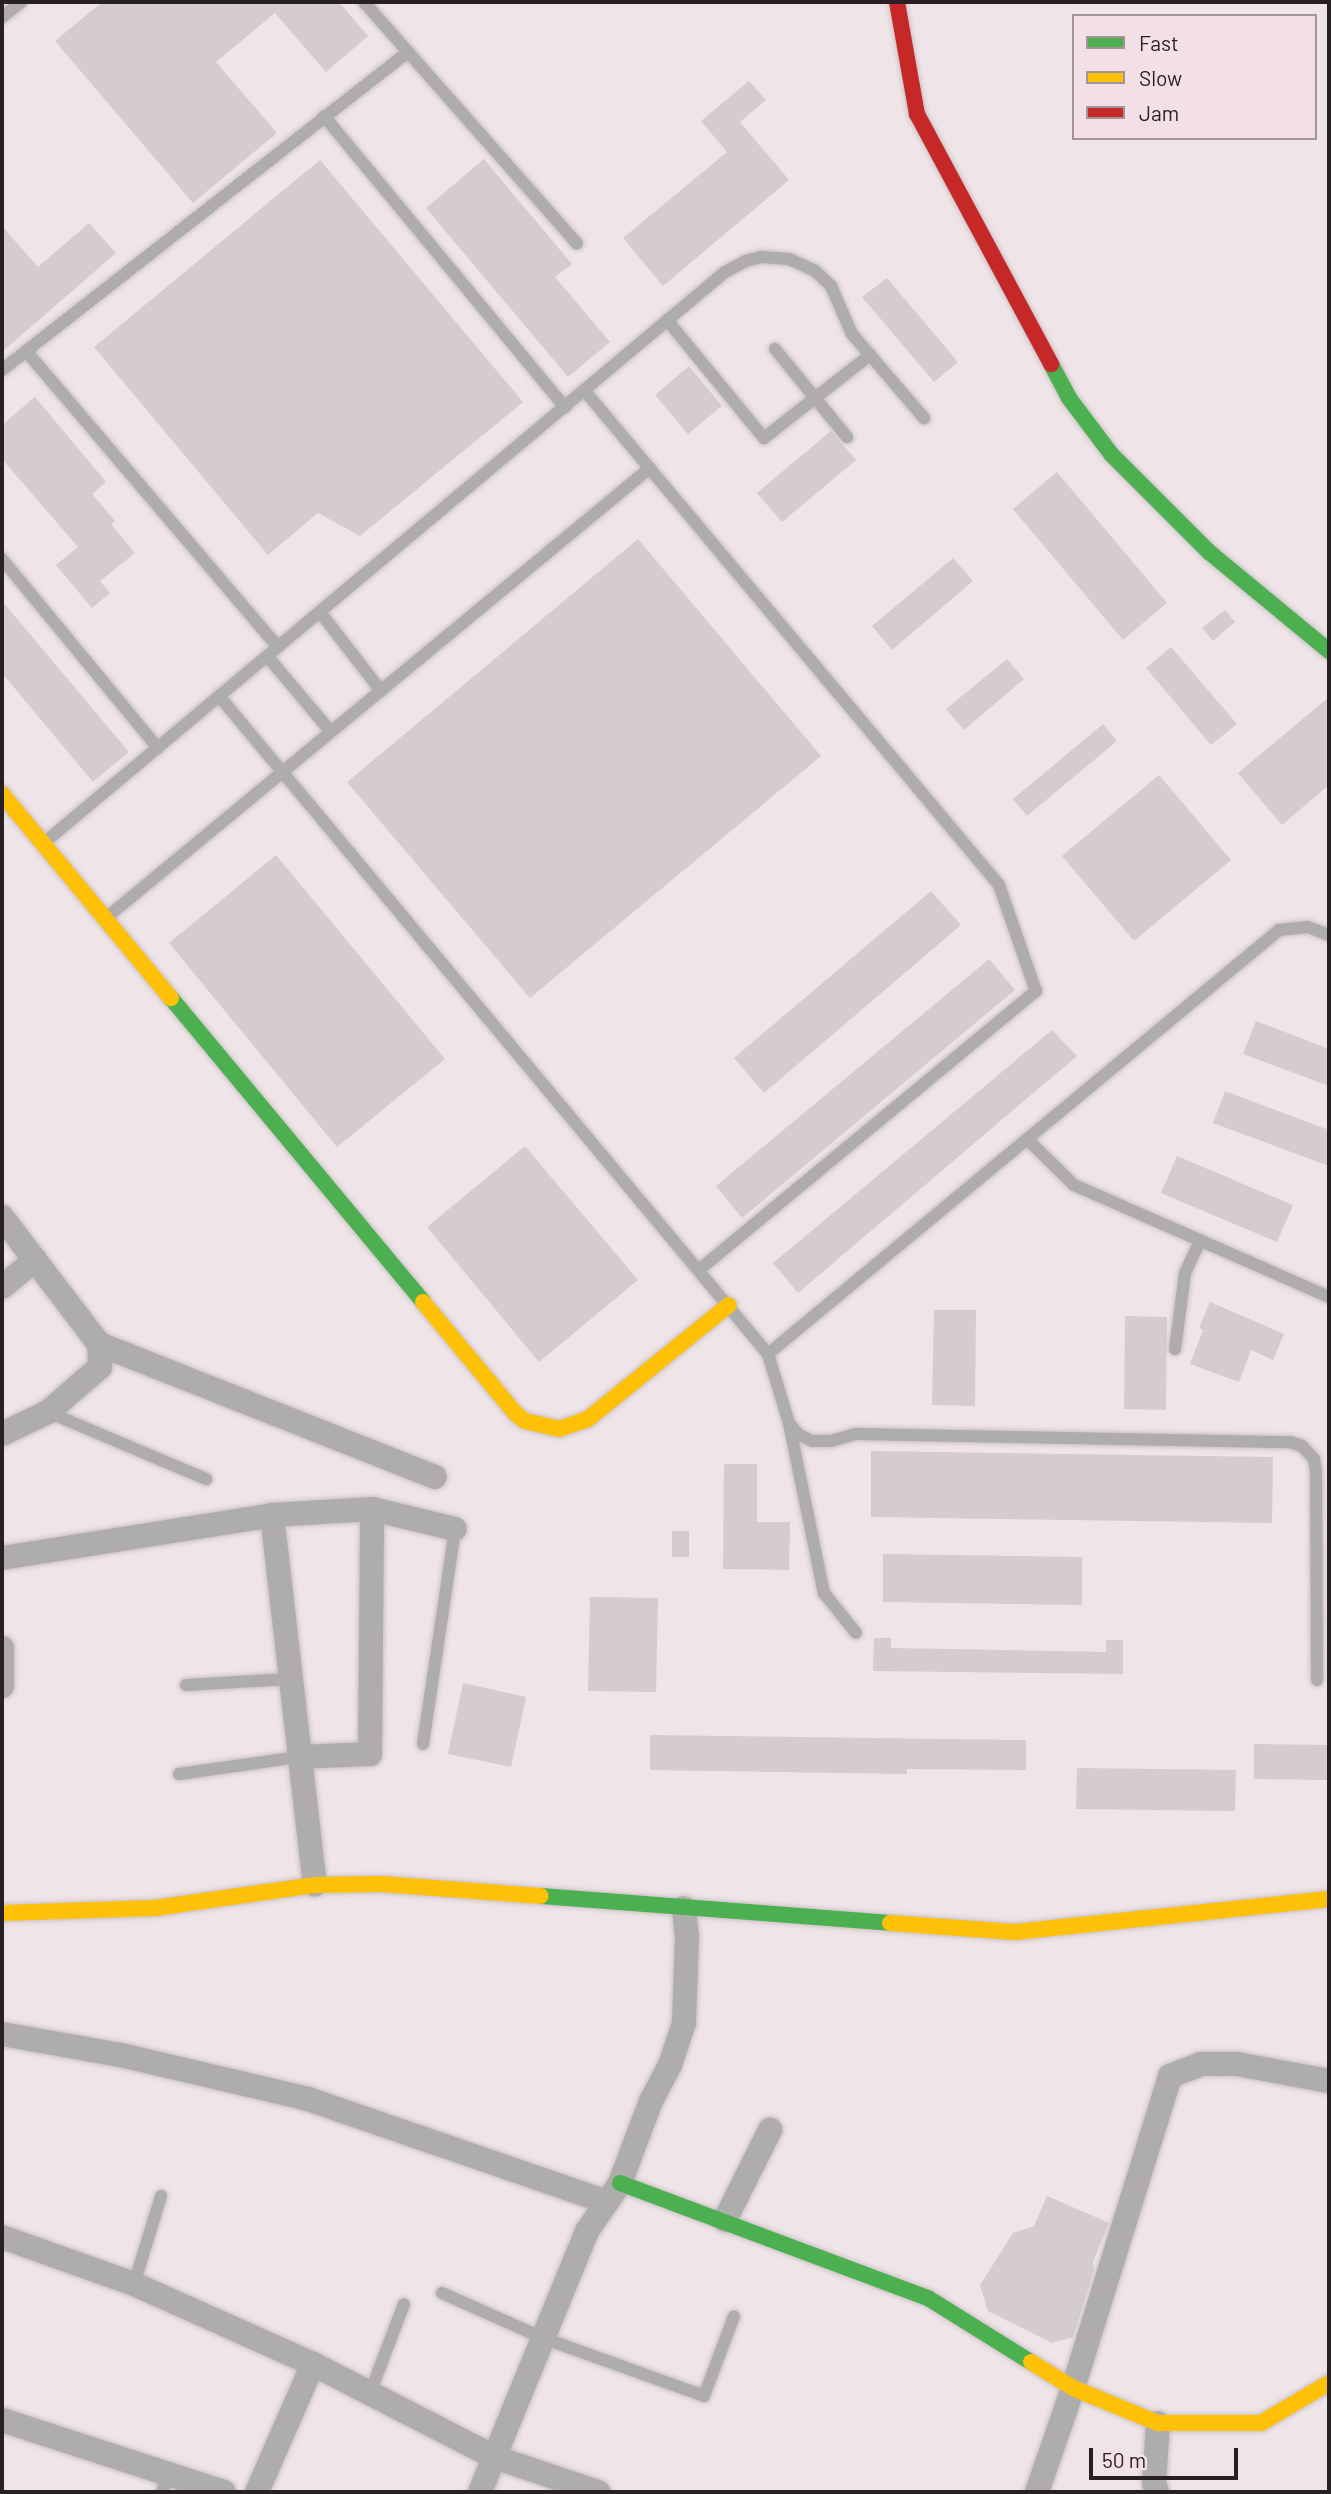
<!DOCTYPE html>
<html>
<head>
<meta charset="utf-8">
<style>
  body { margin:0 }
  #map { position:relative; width:1331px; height:2494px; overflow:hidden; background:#efe4e7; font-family:Barlow,sans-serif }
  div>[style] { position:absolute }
  .building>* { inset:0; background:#d4ccce }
  .roads { filter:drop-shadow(0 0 2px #cac2c5) drop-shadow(0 0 2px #cac2c5) }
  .lane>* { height:12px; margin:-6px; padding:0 6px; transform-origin:6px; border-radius:6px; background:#aeadac }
  .street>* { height:24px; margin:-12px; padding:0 12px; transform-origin:12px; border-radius:12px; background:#aeadac }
  .fast>* { height:16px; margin:-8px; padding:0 8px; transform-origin:8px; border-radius:8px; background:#4caf50 }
  .slow>* { height:16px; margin:-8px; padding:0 8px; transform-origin:8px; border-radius:8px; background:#ffc107 }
  .jam>* { height:16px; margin:-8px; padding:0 8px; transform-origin:8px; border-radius:8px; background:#c62828 }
  span { translate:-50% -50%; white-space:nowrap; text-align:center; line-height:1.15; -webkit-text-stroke:5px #f3e0e6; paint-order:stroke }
  .frame { position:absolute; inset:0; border:4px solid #282123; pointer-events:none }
  .legend { position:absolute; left:1072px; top:14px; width:245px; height:126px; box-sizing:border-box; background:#f3e0e6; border:2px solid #a29498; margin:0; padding:9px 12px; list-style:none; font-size:21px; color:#282123 }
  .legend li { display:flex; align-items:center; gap:14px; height:35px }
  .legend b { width:35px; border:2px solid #a29498 }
  .scale { position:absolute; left:1089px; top:2448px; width:149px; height:32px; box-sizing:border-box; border:4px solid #282123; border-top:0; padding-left:9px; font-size:21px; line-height:24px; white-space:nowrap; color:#282123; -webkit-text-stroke:5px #f3e0e6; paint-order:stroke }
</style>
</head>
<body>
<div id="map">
  <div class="building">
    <i style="clip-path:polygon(102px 2px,339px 2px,368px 36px,326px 72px,275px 13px,216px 62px,277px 133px,193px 203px,55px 41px)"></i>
    <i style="clip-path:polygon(749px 81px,766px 100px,740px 122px,789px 180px,663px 286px,623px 238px,727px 152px,701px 121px)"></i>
    <i style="clip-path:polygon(484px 159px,572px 264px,555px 277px,610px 342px,568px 377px,426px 208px)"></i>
    <i style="clip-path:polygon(320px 160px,523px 402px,360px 536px,318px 513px,268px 555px,94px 347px)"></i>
    <i style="clip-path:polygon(89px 223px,116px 253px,2px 352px,2px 226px,38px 267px)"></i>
    <i style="clip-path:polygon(887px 278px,958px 362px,934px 382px,862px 297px)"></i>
    <i style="clip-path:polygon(689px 366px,722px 406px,688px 434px,655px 395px)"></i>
    <i style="clip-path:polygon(35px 397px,106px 482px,92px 494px,115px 521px,111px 524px,135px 553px,100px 581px,110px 593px,92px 608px,56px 565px,78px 547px,2px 459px,2px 425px)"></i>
    <i style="clip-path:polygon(831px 431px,856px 460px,782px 522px,757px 493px)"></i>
    <i style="clip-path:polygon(1057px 472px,1167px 603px,1123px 640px,1013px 509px)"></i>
    <i style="clip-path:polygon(638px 539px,821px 756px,530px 998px,347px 782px)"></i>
    <i style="clip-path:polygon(953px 558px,973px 581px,892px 650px,872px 626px)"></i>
    <i style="clip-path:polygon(2px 601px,129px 752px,93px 782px,2px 673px)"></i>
    <i style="clip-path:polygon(1225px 610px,1235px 622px,1213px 641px,1202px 628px)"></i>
    <i style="clip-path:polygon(1171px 647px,1237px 724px,1211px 745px,1146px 668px)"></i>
    <i style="clip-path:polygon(1007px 659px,1024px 679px,964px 730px,946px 709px)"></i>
    <i style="clip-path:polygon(1329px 697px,1329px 785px,1282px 825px,1238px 773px)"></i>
    <i style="clip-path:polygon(1103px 724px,1117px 741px,1027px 816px,1013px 799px)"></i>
    <i style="clip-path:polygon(1159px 775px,1231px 860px,1134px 941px,1062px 856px)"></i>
    <i style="clip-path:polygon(276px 855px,445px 1059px,337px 1147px,169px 943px)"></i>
    <i style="clip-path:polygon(931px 891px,961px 925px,764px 1093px,734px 1058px)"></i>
    <i style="clip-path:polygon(989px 959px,1015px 990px,742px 1218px,716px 1186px)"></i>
    <i style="clip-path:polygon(1256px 1021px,1329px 1049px,1329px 1086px,1243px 1054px)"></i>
    <i style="clip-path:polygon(1052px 1030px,1077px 1056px,798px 1293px,773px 1263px)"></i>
    <i style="clip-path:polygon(1225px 1091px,1329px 1130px,1329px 1166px,1213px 1123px)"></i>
    <i style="clip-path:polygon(525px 1146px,638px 1280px,539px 1362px,427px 1227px)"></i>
    <i style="clip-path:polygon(1177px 1156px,1293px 1205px,1277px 1242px,1161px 1193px)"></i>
    <i style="clip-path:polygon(1210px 1302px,1284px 1334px,1273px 1360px,1251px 1350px,1239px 1382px,1190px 1364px,1203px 1330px,1199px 1328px)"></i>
    <i style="clip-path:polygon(934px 1310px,976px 1310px,975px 1406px,932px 1405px)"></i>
    <i style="clip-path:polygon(1125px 1316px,1167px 1317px,1166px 1410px,1124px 1409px)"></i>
    <i style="clip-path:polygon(871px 1451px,1273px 1457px,1272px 1523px,871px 1517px)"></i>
    <i style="clip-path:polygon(724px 1464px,757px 1464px,757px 1522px,790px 1522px,789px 1570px,723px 1569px)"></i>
    <i style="clip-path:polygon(672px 1531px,689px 1531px,689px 1557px,672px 1557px)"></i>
    <i style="clip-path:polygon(883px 1554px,1082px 1557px,1082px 1605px,883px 1602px)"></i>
    <i style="clip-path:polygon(590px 1597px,658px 1598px,656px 1692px,588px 1691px)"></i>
    <i style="clip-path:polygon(874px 1638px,891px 1638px,891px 1648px,1106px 1652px,1106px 1640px,1123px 1640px,1123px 1674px,873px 1671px)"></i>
    <i style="clip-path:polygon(463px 1683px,526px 1697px,511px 1767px,448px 1754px)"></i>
    <i style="clip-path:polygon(650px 1735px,1026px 1740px,1026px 1770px,907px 1769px,907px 1774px,650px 1770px)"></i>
    <i style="clip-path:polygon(1254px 1744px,1329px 1745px,1329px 1780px,1254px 1779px)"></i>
    <i style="clip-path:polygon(1077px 1768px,1236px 1770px,1235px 1811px,1076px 1809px)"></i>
    <i style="clip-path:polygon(1047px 2196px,1109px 2223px,1093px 2262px,1094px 2270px,1073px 2337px,1052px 2343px,988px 2311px,980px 2285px,1013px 2233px,1034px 2226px)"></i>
  </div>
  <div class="roads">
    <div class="lane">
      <i style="left:364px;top:2px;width:322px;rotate:48.6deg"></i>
      <i style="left:2px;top:17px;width:24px;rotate:-38deg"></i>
      <i style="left:324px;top:116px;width:378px;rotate:50.4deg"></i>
      <i style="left:667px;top:320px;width:153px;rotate:50.6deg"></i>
      <i style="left:764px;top:438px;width:135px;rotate:-38.1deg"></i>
      <i style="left:775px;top:349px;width:114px;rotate:50.7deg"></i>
      <i style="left:26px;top:351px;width:389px;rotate:49.6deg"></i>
      <i style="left:2px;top:370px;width:516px;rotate:-38.07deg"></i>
      <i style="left:584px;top:390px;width:646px;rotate:50.02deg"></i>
      <i style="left:999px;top:885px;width:112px;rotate:70.8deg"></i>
      <i style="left:1036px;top:991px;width:438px;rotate:140.4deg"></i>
      <i style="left:2px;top:559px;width:245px;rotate:50.5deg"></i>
      <i style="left:320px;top:612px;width:100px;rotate:52.3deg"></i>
      <i style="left:267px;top:656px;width:99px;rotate:49.9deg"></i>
      <i style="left:219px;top:696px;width:857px;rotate:50.16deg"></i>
      <i style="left:768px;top:1354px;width:664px;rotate:-39.68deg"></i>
      <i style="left:1279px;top:930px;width:29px;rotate:-6deg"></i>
      <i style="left:1308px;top:927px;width:22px;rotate:21deg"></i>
      <i style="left:45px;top:842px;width:887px;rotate:-39.97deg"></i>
      <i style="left:725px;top:272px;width:24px;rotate:-28deg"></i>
      <i style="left:746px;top:261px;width:16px;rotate:-15deg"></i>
      <i style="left:761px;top:257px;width:28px;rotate:4deg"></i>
      <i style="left:789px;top:259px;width:27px;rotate:24deg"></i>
      <i style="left:814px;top:270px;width:23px;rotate:43deg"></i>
      <i style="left:831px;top:286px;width:52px;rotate:66.4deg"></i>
      <i style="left:852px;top:334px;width:111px;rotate:49.4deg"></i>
      <i style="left:106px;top:918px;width:706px;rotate:-39.6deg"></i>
      <i style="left:1027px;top:1139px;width:66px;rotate:44.4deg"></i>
      <i style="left:1074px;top:1185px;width:279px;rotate:23.7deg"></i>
      <i style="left:1175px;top:1349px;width:77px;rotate:-82.5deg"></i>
      <i style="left:1185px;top:1273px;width:35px;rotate:-65deg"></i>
      <i style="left:768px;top:1354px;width:72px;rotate:73.1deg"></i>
      <i style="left:789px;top:1423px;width:174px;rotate:78.4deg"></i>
      <i style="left:824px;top:1593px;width:51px;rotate:51.3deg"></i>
      <i style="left:48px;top:1412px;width:172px;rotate:23deg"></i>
      <i style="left:789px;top:1423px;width:14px;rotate:51deg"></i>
      <i style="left:798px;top:1434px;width:16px;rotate:27deg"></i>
      <i style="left:812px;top:1441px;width:19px"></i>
      <i style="left:831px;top:1441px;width:26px;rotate:-16deg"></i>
      <i style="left:856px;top:1434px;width:434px;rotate:1.1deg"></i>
      <i style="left:1290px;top:1442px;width:13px;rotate:18deg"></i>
      <i style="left:1302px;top:1446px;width:18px;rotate:47deg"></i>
      <i style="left:1314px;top:1459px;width:13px;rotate:81deg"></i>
      <i style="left:1316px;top:1472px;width:208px;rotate:89.7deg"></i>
      <i style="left:186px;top:1685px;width:103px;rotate:-3.3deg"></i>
      <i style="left:423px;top:1744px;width:217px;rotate:-81.5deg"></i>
      <i style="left:179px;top:1774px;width:120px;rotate:-8.1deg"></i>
      <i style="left:134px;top:2284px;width:92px;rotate:-72.9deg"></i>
      <i style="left:442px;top:2293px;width:111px;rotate:24deg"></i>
      <i style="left:543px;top:2338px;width:171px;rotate:19.8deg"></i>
      <i style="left:704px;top:2396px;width:85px;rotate:-69.4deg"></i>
      <i style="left:370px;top:2393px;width:95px;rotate:-69.1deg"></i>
      <i style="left:162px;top:2492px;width:19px;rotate:-69deg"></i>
    </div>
    <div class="street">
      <i style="left:2px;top:1217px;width:160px;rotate:52.6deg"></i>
      <i style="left:99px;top:1344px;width:361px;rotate:21.6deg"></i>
      <i style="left:2px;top:1287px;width:43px;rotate:-39.3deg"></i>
      <i style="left:2px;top:1434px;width:51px;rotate:-25.6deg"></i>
      <i style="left:48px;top:1412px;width:69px;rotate:-40.9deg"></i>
      <i style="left:100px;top:1367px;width:23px;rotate:-92deg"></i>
      <i style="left:272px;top:1515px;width:372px;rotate:83.4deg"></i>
      <i style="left:2px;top:1558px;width:273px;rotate:-9deg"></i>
      <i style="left:272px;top:1515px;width:100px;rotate:-3.4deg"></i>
      <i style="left:372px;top:1509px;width:85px;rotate:13.5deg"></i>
      <i style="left:2px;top:1648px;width:38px;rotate:90deg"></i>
      <i style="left:298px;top:1757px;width:72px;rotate:-2.4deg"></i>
      <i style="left:370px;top:1754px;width:245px;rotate:-89.5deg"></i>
      <i style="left:2px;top:2034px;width:125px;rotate:10.1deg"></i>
      <i style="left:125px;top:2056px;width:188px;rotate:13.2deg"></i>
      <i style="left:308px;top:2099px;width:316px;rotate:19deg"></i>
      <i style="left:725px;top:2220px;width:101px;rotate:-63.4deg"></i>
      <i style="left:2px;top:2237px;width:140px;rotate:19.6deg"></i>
      <i style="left:134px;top:2284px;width:196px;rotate:24.1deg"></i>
      <i style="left:313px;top:2364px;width:203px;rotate:27.2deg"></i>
      <i style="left:494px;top:2457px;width:110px;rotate:18.6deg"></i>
      <i style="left:2px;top:2420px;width:233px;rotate:18deg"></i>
      <i style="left:257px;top:2492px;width:140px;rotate:-66.4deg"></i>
      <i style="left:480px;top:2492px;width:282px;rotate:-67.7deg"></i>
      <i style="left:587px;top:2231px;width:58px;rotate:-55.5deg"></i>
      <i style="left:620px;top:2183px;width:88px;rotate:-69.3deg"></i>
      <i style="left:651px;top:2101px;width:41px;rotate:-62.2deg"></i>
      <i style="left:670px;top:2065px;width:44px;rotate:-71.6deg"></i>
      <i style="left:684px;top:2023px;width:85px;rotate:-88deg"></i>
      <i style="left:687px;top:1938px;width:30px;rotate:-96deg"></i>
      <i style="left:1037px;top:2492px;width:110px;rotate:-70.9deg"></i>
      <i style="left:1073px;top:2388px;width:327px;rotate:-72.7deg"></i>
      <i style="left:1170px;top:2076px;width:33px;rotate:-21deg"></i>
      <i style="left:1201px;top:2064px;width:36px"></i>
      <i style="left:1237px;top:2064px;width:94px;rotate:10.5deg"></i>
      <i style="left:1157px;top:2492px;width:9px;rotate:-108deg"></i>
      <i style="left:1154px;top:2483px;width:60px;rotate:-86.2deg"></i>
    </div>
    <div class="fast">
      <i style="left:1051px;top:364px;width:38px;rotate:62deg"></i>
      <i style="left:1069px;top:398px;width:71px;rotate:53deg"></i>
      <i style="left:1112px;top:455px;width:137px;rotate:45deg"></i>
      <i style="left:1209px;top:552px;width:156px;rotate:39.5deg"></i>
      <i style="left:171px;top:998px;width:395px;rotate:50.3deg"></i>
      <i style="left:541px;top:1896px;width:350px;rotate:4.4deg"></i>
      <i style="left:620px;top:2183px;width:329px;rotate:20.5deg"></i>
      <i style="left:928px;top:2298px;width:121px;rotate:31.9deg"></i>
    </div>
    <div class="slow">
      <i style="left:2px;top:794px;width:265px;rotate:50.4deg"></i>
      <i style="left:423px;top:1302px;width:146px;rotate:50.3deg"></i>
      <i style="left:516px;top:1414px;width:11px;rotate:38deg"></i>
      <i style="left:525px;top:1421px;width:35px;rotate:13deg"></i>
      <i style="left:559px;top:1429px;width:31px;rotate:-19deg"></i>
      <i style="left:588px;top:1419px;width:181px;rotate:-39deg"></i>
      <i style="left:2px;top:1913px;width:153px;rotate:-1.9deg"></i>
      <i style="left:155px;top:1908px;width:162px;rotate:-8.2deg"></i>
      <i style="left:315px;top:1885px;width:66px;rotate:-0.9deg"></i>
      <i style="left:381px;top:1884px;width:160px;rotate:4.3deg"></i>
      <i style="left:890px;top:1923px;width:125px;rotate:4.1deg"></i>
      <i style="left:1015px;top:1932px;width:316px;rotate:-6deg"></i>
      <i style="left:1031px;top:2362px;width:49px;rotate:31.8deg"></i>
      <i style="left:1073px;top:2388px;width:92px;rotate:22.4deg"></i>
      <i style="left:1158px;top:2423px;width:103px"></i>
      <i style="left:1261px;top:2423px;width:79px;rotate:-30.5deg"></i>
    </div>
    <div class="jam">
      <i style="left:897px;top:2px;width:114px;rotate:79.9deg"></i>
      <i style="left:917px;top:114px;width:284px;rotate:61.8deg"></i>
    </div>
  </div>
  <div class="frame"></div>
  <ul class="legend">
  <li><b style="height:9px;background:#4caf50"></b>Fast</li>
  <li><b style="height:9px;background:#ffc107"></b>Slow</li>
  <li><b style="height:9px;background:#c62828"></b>Jam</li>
  </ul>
  <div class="scale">50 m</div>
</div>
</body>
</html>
